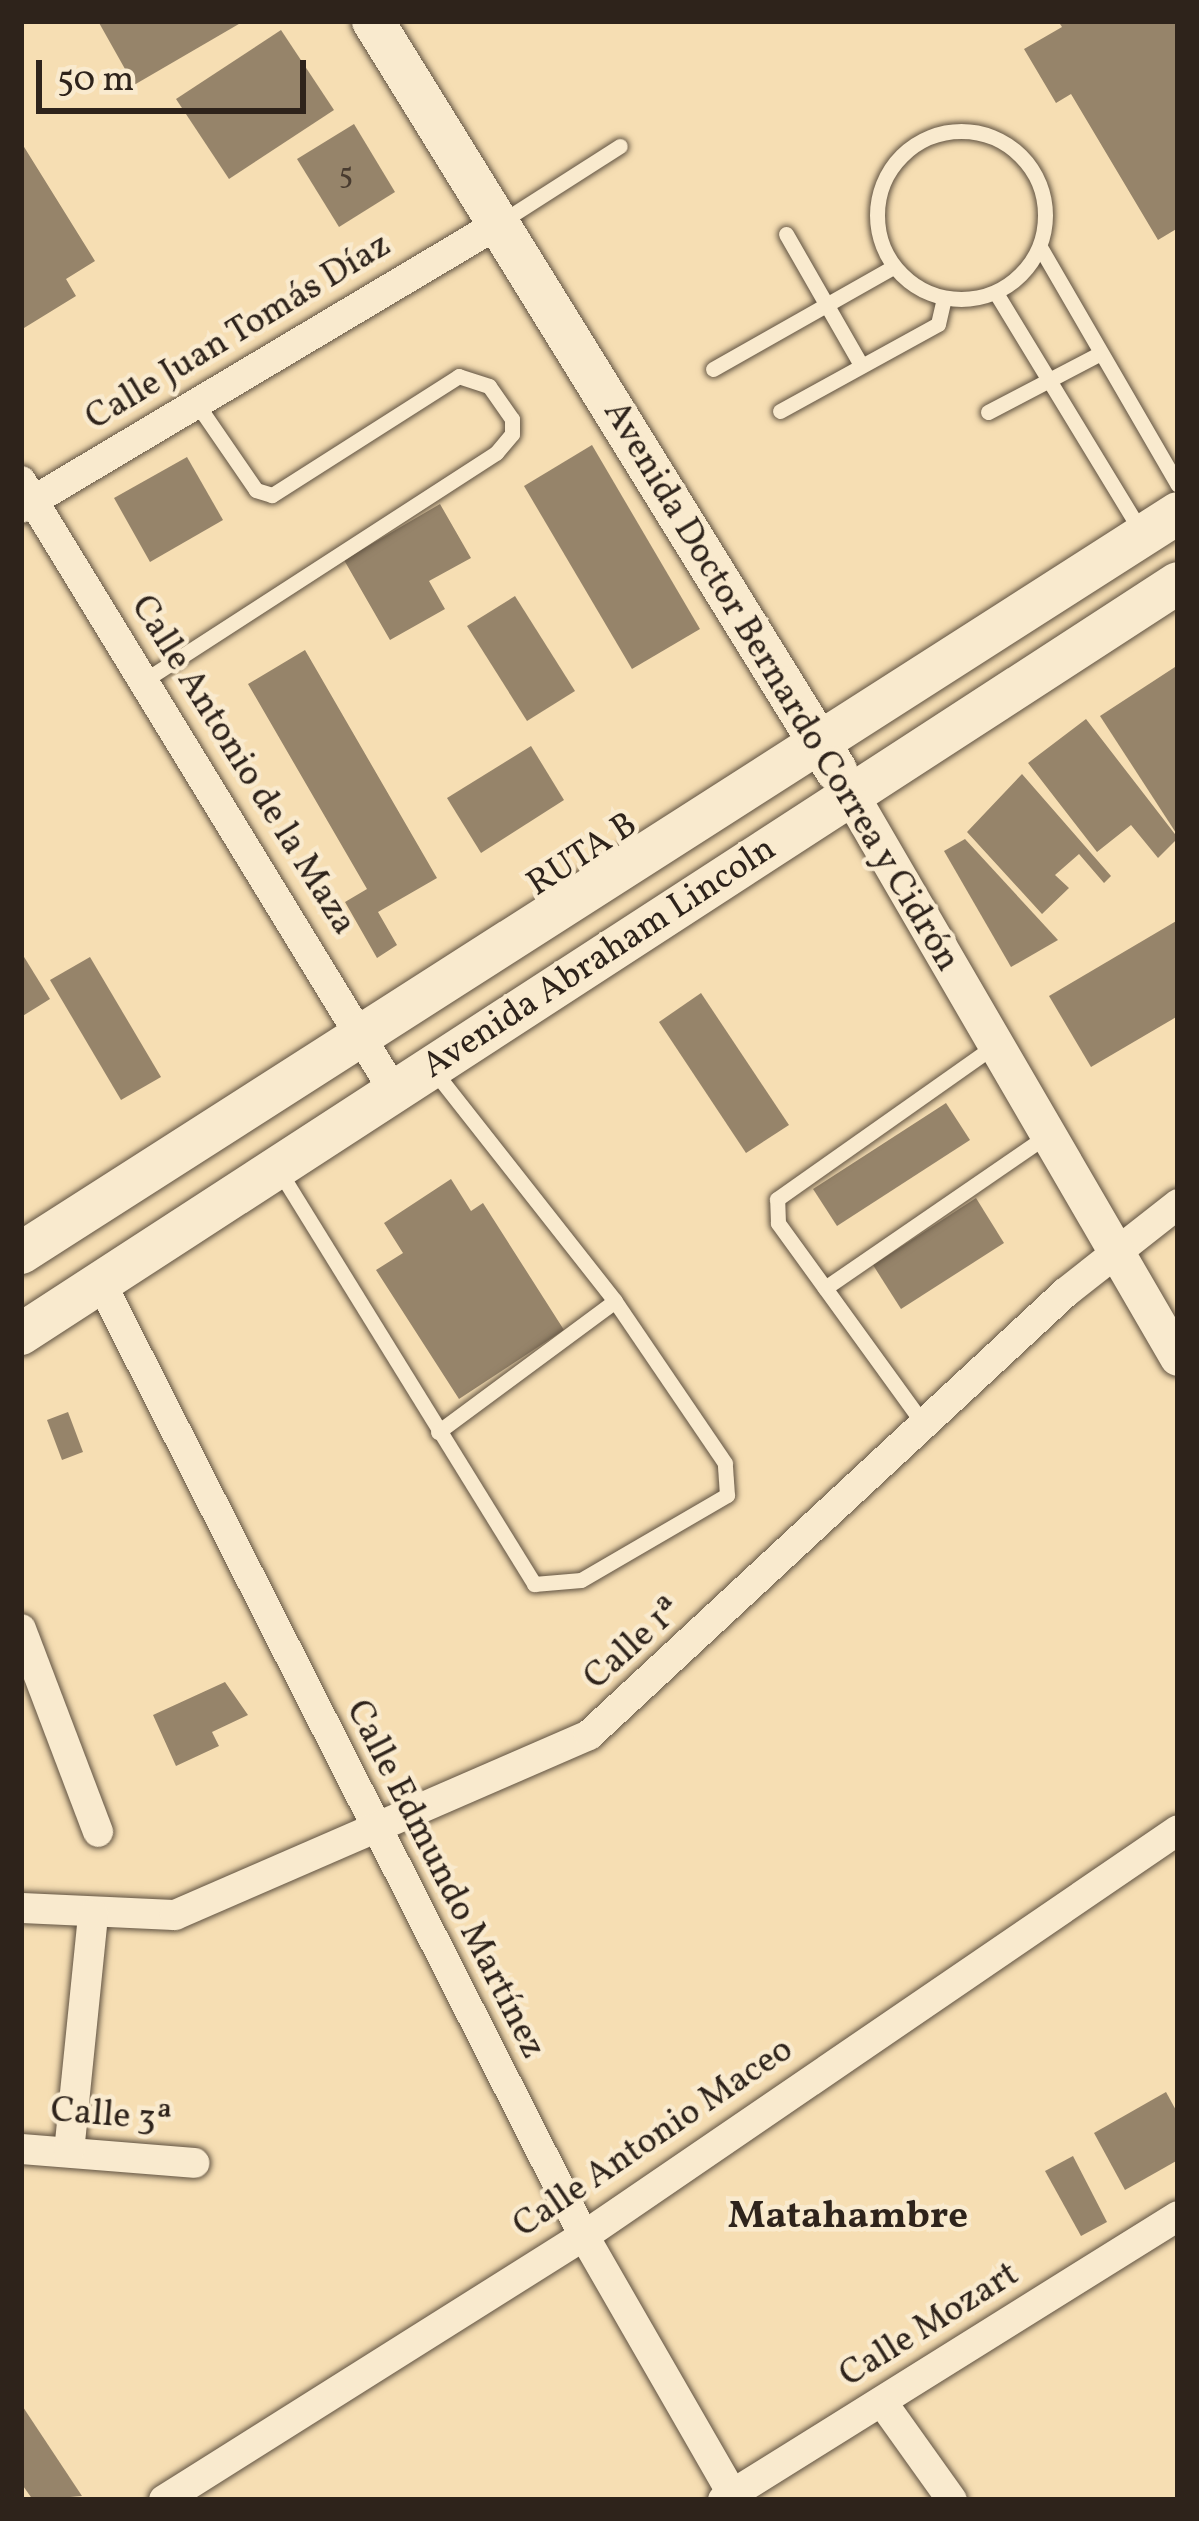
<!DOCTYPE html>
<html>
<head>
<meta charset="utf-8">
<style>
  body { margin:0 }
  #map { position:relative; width:1199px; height:2521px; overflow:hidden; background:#f6deb3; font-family:Vollkorn,serif }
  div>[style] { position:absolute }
  .building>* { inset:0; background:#96846a }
  .roads { filter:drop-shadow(0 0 3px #605241) drop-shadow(0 0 3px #605241) }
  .service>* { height:15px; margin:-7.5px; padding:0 7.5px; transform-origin:7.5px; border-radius:7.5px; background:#f9eace }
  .service>.ring { margin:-7.5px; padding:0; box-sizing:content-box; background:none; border:15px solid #f9eace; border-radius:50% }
  .minor>* { height:30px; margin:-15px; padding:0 15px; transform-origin:15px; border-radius:15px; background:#f9eace }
  .tertiary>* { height:36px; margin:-18px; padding:0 18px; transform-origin:18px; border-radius:18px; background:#f9eace }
  .secondary>* { height:42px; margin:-21px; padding:0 21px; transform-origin:21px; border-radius:21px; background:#f9eace }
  span { translate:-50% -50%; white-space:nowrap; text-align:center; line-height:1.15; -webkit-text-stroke:9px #f9eace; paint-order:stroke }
  .number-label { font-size:30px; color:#483b2f }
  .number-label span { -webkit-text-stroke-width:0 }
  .street-label { font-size:36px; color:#2e231b }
  .neighbourhood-label { font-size:39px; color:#2e231b; font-weight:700 }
  .frame { position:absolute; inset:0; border:24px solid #2e231b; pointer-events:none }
  .scale { position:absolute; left:36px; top:60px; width:270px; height:54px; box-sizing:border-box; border:6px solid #2e231b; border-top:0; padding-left:15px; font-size:36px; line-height:42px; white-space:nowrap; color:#2e231b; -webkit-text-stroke:9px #f9eace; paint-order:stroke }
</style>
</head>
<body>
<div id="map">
  <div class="building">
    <i style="clip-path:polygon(98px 21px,244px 21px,134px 85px)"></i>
    <i style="clip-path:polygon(1058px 21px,1178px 21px,1178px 228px,1158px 240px,1071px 94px,1056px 103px,1024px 49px,1062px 27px)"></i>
    <i style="clip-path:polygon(281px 30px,334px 110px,229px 179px,176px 99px)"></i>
    <i style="clip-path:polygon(354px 124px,395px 192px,339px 227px,297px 159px)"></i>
    <i style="clip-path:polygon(21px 142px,95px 261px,66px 279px,76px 296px,24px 328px)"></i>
    <i style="clip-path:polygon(592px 445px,700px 629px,632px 669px,524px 486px)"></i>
    <i style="clip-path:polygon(187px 457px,223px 520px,150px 562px,114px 498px)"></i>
    <i style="clip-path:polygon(440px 504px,471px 558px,429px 581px,445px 609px,390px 640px,344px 560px)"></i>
    <i style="clip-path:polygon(515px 596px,575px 691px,527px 721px,467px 626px)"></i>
    <i style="clip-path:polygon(305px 650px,437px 878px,378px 912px,397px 945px,377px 958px,345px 902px,367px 889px,248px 684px)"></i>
    <i style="clip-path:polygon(1175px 667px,1178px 671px,1178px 836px,1100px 716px)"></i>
    <i style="clip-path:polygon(1086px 719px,1178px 838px,1158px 858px,1131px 825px,1097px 852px,1028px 763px)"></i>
    <i style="clip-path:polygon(531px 746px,564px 800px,481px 853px,447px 798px)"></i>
    <i style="clip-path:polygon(1022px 774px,1111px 876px,1104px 883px,1079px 854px,1055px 875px,1069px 888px,1042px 914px,967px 832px)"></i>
    <i style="clip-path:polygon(965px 839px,1058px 940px,1011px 967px,944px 851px)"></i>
    <i style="clip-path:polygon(1178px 920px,1178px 1016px,1091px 1067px,1049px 996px)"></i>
    <i style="clip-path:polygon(21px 952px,50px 999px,21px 1017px)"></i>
    <i style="clip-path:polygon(90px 957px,161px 1077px,121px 1100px,50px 980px)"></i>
    <i style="clip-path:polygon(701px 993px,789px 1125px,746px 1153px,659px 1022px)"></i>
    <i style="clip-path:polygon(946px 1103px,970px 1140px,837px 1226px,813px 1189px)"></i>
    <i style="clip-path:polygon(451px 1179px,471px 1211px,483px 1203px,564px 1330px,459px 1399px,376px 1270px,403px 1253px,384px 1223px)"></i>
    <i style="clip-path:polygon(976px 1198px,1004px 1243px,901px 1309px,873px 1265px)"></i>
    <i style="clip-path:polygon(68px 1412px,83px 1452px,62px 1460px,47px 1420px)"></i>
    <i style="clip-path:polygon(225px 1682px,248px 1715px,212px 1732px,219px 1746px,176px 1766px,153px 1715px)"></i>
    <i style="clip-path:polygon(1166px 2092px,1178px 2114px,1178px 2160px,1125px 2190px,1094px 2133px)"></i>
    <i style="clip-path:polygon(1073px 2156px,1107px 2222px,1081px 2236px,1045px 2171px)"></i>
    <i style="clip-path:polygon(21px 2404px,82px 2496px,33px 2500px,21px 2483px)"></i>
  </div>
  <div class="roads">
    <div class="service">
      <i class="ring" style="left:877px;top:131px;width:153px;height:153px"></i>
      <i style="left:501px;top:222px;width:141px;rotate:-32.6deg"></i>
      <i style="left:786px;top:234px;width:151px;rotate:60.2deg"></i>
      <i style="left:1040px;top:247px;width:275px;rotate:59.9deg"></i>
      <i style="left:996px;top:293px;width:281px;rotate:58.7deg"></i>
      <i style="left:713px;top:369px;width:207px;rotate:-29.5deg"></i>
      <i style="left:780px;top:411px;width:180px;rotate:-28.8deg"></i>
      <i style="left:938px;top:324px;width:26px;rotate:-77deg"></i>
      <i style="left:988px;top:412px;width:127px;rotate:-27.6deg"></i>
      <i style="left:142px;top:682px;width:422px;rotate:-32.9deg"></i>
      <i style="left:496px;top:453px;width:25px;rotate:-50deg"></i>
      <i style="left:512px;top:434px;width:15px;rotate:-90deg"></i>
      <i style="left:512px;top:419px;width:40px;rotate:-124.9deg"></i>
      <i style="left:489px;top:386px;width:32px;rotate:-162deg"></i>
      <i style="left:459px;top:376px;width:222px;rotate:147.5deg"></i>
      <i style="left:272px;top:495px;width:17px;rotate:-163deg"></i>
      <i style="left:256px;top:490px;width:104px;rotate:-124.5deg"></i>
      <i style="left:278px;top:1169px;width:488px;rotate:58.3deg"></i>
      <i style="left:534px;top:1584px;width:47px;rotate:-4.9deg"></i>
      <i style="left:581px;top:1580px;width:169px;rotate:-30.2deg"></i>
      <i style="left:727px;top:1495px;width:32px;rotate:-94deg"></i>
      <i style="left:725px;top:1463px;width:196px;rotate:-124.2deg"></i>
      <i style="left:615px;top:1301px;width:293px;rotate:-128.2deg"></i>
      <i style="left:825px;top:1288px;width:270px;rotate:-34.5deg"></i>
      <i style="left:922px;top:1422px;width:246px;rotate:-125.9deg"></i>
      <i style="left:778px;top:1223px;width:24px;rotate:-92deg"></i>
      <i style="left:777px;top:1199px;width:267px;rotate:-35.2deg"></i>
      <i style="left:438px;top:1432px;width:220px;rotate:-36.5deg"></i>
    </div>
    <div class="minor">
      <i style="left:21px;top:481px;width:717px;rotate:58.57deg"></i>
      <i style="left:21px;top:508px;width:555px;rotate:-30.77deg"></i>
      <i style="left:102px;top:1285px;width:1066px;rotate:63.12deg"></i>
      <i style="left:584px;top:2236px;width:305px;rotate:60.1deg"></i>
      <i style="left:21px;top:1629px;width:217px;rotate:69.2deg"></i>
      <i style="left:21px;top:1908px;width:154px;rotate:2.6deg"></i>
      <i style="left:175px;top:1915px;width:451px;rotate:-23.5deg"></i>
      <i style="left:589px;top:1735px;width:650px;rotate:-42.88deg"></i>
      <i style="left:1065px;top:1293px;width:144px;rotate:-38.2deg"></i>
      <i style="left:21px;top:2149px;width:174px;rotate:4.6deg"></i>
      <i style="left:69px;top:2152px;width:239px;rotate:-84.2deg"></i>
      <i style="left:882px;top:2402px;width:120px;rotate:54.5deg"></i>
      <i style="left:164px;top:2500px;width:496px;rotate:-32.2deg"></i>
      <i style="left:584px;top:2236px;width:719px;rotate:-34.35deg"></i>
      <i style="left:723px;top:2500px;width:536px;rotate:-31.97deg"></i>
    </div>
    <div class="tertiary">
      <i style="left:851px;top:795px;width:651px;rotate:59.85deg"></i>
    </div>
    <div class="secondary">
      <i style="left:373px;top:21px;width:881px;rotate:58.28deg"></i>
      <i style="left:21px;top:1253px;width:1373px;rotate:-32.6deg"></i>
      <i style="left:21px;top:1334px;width:1379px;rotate:-32.99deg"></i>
    </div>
  </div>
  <div class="number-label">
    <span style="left:346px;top:175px">5</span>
  </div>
  <div class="street-label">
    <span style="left:239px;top:333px;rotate:-31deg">Calle Juan Tomás Díaz</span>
    <span style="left:780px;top:687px;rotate:59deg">Avenida Doctor Bernardo Correa y Cidrón</span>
    <span style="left:242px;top:766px;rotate:58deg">Calle Antonio de la Maza</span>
    <span style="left:583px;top:856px;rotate:-33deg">RUTA B</span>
    <span style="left:600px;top:959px;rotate:-33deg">Avenida Abraham Lincoln</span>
    <span style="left:634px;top:1645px;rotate:-42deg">Calle 1ª</span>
    <span style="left:444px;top:1880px;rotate:63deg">Calle Edmundo Martínez</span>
    <span style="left:111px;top:2117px;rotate:5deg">Calle 3ª</span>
    <span style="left:654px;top:2139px;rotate:-34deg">Calle Antonio Maceo</span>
    <span style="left:930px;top:2326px;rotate:-32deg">Calle Mozart</span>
  </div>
  <div class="neighbourhood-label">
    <span style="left:848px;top:2217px">Matahambre</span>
  </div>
  <div class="frame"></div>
  <div class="scale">50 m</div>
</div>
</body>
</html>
